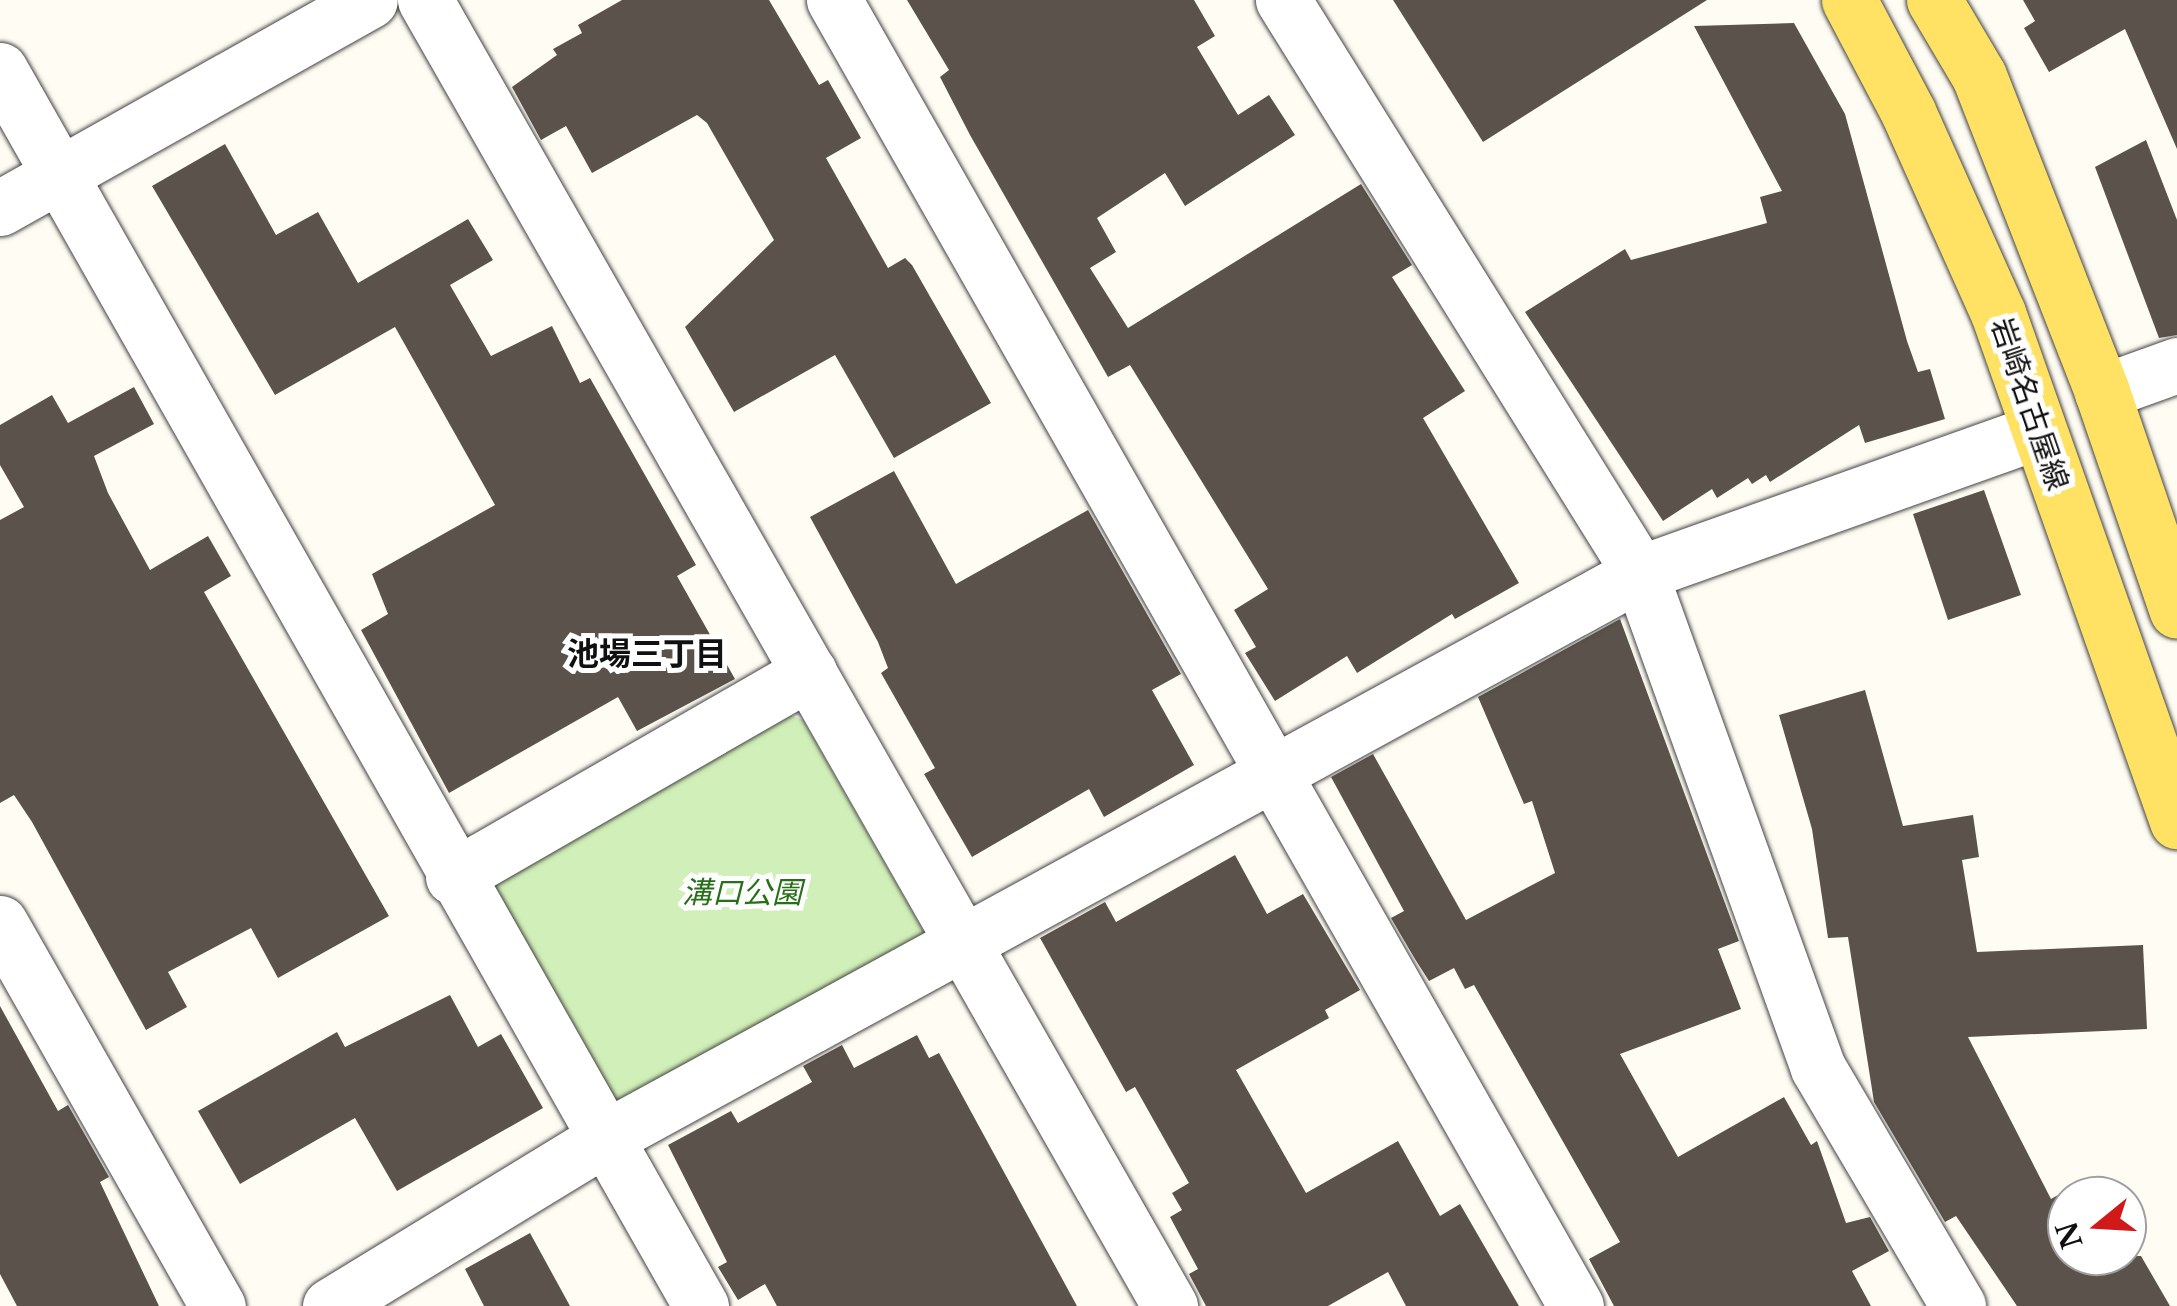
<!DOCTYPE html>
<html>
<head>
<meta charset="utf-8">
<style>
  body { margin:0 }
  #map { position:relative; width:2177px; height:1306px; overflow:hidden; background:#fffdf3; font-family:"Libre Baskerville","Noto Sans JP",serif }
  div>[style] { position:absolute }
  .green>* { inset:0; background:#d1efb8 }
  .building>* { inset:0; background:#5a524b }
  .roads { filter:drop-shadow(0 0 2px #434343) drop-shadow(0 0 2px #434343) }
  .minor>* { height:55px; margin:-27.5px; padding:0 27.5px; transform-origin:27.5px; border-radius:27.5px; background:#fff }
  .major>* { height:55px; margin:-27.5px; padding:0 27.5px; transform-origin:27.5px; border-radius:27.5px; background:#ffe163 }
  span { translate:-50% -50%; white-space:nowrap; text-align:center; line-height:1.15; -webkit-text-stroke:10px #fff; paint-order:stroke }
  .street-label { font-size:30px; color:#101010 }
  .park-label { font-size:30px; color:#267018; font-style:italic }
  .neighbourhood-label { font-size:32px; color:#101010; font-weight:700 }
  .north { position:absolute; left:2047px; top:1176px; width:100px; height:100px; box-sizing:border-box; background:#fff; border:2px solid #9f9f9f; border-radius:50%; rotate:252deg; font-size:28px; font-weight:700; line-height:40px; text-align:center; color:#101010 }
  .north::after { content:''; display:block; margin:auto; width:35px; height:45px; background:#d01918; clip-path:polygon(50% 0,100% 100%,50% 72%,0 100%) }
</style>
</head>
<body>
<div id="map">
  <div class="green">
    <i style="clip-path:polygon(783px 713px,803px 720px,924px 932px,922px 950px,625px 1110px,602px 1104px,488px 900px,492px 877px)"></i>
  </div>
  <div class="building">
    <i style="clip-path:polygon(622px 0,769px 0,819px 85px,828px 80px,861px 138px,826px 158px,888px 268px,905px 258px,912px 265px,991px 403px,894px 458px,835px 355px,734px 412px,685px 327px,774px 240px,707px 123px,697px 115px,592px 173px,566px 126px,541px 140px,512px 87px,557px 55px,553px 49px,582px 33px,578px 25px)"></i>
    <i style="clip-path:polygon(907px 0,1194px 0,1215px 36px,1197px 47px,1238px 115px,1269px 95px,1295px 135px,1185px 206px,1165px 173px,1097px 218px,1116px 252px,1090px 268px,1128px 328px,1361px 184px,1412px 265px,1392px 277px,1465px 391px,1423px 418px,1519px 583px,1455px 619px,1452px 614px,1357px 673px,1347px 656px,1275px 701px,1245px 653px,1256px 647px,1234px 610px,1268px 589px,1130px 365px,1108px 377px,970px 135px,940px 77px,949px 70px)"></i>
    <i style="clip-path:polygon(1393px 0,1707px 0,1483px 142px)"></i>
    <i style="clip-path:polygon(2023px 0,2177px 0,2177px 149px,2125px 29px,2049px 72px,2024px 28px,2035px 21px)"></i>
    <i style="clip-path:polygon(1794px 23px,1845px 114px,1907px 341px,1918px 372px,1930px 369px,1945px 419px,1865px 443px,1859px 425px,1770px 482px,1766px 475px,1752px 484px,1748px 478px,1717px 498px,1712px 489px,1663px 521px,1525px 312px,1625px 249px,1631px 260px,1767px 223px,1760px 197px,1782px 191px,1694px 26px)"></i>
    <i style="clip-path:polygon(2146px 140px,2177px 220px,2177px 335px,2159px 338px,2095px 167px)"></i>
    <i style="clip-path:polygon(225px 144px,276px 235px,318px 212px,358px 283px,468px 219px,493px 260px,450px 285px,491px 356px,552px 326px,580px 383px,590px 378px,696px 565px,677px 576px,735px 679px,637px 731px,618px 697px,449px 793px,361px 630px,388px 614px,372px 574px,495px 505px,395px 327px,275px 395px,152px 186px)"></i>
    <i style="clip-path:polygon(134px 387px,154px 424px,94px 456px,108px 493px,150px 570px,208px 536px,231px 576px,204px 592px,389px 916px,278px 978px,251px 928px,168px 972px,187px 1007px,146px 1030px,32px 822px,14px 795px,0 803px,0 520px,24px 507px,0 465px,0 425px,52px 395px,68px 423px)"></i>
    <i style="clip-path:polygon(894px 471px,956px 584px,1088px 510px,1181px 674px,1152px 690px,1194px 765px,1104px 817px,1089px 789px,972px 857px,924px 774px,935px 768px,881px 673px,888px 668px,878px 642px,810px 517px)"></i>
    <i style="clip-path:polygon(1984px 490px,2021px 595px,1948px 620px,1913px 514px)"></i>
    <i style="clip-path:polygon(1620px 619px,1739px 941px,1718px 949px,1741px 1009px,1620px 1054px,1678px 1157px,1784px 1097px,1811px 1145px,1817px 1141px,1846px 1223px,1870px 1217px,1889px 1251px,1852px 1271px,1871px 1306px,1614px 1306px,1589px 1259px,1620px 1242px,1474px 985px,1465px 989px,1454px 968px,1429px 981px,1415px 959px,1391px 918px,1404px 911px,1331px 777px,1373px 754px,1466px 920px,1555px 873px,1532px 801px,1524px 804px,1478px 697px)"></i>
    <i style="clip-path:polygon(1865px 690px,1903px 826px,1973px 815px,1979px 857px,1962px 860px,1977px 952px,2143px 945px,2147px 1029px,1968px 1037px,2051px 1199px,2074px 1186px,2079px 1196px,2067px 1196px,2067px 1256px,2141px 1256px,2170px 1306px,2017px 1306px,1956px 1216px,1945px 1222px,1874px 1102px,1848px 937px,1828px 938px,1812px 829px,1779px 715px)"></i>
    <i style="clip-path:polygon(1235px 855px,1267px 914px,1303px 894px,1360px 990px,1325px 1010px,1329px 1018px,1236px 1070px,1306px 1193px,1398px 1141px,1440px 1216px,1460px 1204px,1519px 1306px,1406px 1306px,1388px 1272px,1328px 1306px,1206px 1306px,1189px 1274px,1198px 1269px,1170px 1217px,1182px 1210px,1172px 1193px,1189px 1183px,1135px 1087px,1126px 1092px,1040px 938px,1105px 902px,1116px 922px)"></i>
    <i style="clip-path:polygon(450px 995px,478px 1047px,501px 1034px,543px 1108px,397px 1191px,355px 1118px,240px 1184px,198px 1111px,337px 1032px,345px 1047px)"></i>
    <i style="clip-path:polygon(0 1006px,58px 1111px,68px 1105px,109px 1177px,100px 1182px,159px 1306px,17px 1306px,0 1274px)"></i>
    <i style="clip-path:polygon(917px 1035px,929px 1058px,939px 1053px,1077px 1306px,777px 1306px,765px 1284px,738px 1300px,718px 1267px,727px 1262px,668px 1145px,731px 1111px,738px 1123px,812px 1082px,803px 1066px,842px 1045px,854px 1068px)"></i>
    <i style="clip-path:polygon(530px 1233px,570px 1306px,484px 1306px,465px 1269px)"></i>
  </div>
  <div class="roads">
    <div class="minor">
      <i style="left:425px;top:0;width:1504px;rotate:60.3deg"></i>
      <i style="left:834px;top:0;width:1502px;rotate:60.4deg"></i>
      <i style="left:1283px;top:0;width:675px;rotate:58.08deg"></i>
      <i style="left:1640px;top:573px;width:526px;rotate:70.22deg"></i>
      <i style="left:1818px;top:1068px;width:276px;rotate:59.5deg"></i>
      <i style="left:0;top:70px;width:1421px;rotate:60.44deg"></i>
      <i style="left:0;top:208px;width:424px;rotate:-29.3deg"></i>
      <i style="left:2102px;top:392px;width:80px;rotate:-19.8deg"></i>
      <i style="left:453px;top:877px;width:411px;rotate:-29.9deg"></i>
      <i style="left:0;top:923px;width:441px;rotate:60.4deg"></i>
      <i style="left:330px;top:1306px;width:322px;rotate:-31.4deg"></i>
      <i style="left:605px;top:1138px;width:1179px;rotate:-28.63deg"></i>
      <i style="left:1640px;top:573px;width:423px;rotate:-19.6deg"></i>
    </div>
    <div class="major">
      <i style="left:1849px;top:0;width:127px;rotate:62.2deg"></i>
      <i style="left:1908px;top:112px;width:220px;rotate:65.9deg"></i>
      <i style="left:1998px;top:313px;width:539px;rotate:70.59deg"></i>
      <i style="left:1934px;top:0;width:88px;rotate:59.4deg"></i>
      <i style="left:1979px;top:76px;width:339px;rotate:68.7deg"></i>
      <i style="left:2102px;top:392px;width:231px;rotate:71.1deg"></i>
    </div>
  </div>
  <div class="street-label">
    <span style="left:2029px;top:404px;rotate:71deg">岩崎名古屋線</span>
  </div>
  <div class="park-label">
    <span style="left:742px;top:893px">溝口公園</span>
  </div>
  <div class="neighbourhood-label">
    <span style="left:647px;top:654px">池場三丁目</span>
  </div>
  <div class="north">N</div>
</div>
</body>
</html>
